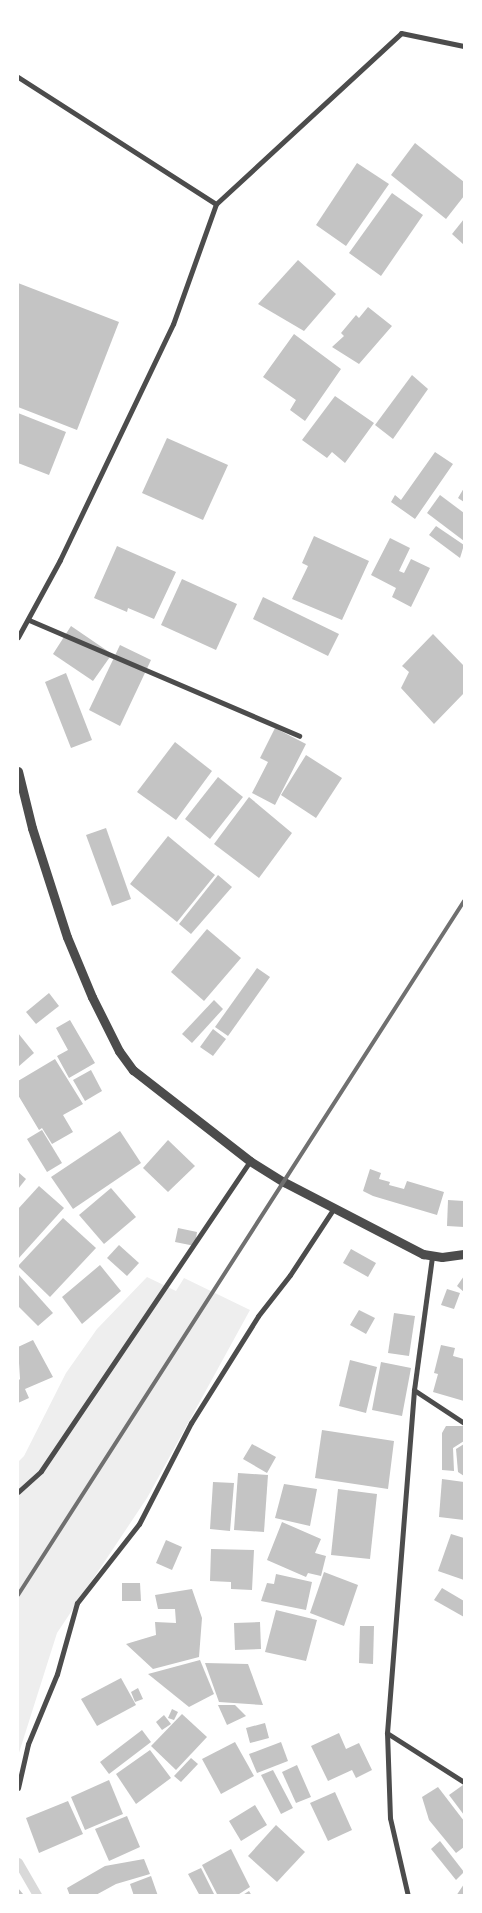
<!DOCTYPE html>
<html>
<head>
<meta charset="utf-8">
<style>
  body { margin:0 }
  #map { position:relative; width:482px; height:1913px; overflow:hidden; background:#fff; font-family:"DM Sans",sans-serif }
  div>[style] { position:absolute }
  .green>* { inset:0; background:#eee }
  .stream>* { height:9px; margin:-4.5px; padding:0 4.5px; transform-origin:4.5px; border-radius:4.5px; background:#d9d9d9 }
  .building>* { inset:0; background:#c4c4c4 }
  .minor>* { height:5px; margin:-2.5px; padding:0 2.5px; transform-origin:2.5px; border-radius:2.5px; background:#4c4c4c }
  .tertiary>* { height:9px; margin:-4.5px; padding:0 4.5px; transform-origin:4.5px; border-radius:4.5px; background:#4c4c4c }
  .rail>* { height:4px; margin:-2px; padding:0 2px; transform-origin:2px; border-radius:2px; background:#707070 }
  span { translate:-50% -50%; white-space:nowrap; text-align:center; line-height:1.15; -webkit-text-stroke:4px #fff; paint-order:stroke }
  .frame { position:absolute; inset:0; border:19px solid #fff; pointer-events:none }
</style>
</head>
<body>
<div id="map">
  <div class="green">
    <i style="clip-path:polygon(147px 1277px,176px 1291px,184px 1278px,250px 1310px,147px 1498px,57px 1633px,18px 1756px,18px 1462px,24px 1456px,66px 1373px,97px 1329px)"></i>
  </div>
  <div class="stream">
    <i style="left:18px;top:1862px;width:39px;rotate:60deg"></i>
  </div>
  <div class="building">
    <i style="clip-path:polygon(415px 143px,464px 182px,464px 196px,446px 219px,391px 175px)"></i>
    <i style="clip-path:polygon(357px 163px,389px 184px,346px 246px,316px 225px)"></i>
    <i style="clip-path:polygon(392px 193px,423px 215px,381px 276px,349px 253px)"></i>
    <i style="clip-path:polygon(464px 219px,464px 245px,452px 234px)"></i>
    <i style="clip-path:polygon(298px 260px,336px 294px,304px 331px,258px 304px)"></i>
    <i style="clip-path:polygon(18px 283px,119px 322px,77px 430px,18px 407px)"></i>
    <i style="clip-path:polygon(368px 307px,392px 326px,359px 364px,332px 347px,344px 336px,341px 333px,356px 315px,359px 318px)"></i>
    <i style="clip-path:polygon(294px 334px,341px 369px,305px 421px,290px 410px,296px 400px,263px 377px)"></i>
    <i style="clip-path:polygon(412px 375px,428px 389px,393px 439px,375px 425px)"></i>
    <i style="clip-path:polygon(335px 396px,374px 423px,345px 463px,332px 452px,327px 458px,302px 440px)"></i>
    <i style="clip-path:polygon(18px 413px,66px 432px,49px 475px,18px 463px)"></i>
    <i style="clip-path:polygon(167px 438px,228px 465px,203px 520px,142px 493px)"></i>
    <i style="clip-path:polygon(435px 452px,453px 464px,415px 519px,391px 502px,395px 495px,401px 500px)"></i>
    <i style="clip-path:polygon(464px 488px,464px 502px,458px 498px)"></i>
    <i style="clip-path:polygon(440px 495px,464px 513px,464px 541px,427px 513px)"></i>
    <i style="clip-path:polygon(436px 526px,464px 545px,460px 558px,429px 535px)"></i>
    <i style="clip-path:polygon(314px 536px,369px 561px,342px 620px,292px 599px,308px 566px,302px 563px)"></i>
    <i style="clip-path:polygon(390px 538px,410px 548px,399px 571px,404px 573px,411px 559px,430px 568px,411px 607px,392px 597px,396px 588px,371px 575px)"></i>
    <i style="clip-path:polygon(117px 546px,176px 572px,154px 619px,128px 608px,127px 612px,94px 598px)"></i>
    <i style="clip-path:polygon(182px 579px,237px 604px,216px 650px,161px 625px)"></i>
    <i style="clip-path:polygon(263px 597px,339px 634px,328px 656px,253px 619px)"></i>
    <i style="clip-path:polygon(71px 626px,112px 654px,93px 681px,53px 654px)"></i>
    <i style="clip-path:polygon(433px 634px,464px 666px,464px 693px,434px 724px,401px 688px,409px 672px,402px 666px)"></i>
    <i style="clip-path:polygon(120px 645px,151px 660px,120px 726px,89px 710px)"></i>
    <i style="clip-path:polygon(66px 673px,92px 740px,71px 748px,45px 682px)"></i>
    <i style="clip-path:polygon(275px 728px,306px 744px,275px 805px,252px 793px,268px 762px,260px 758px)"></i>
    <i style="clip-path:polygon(175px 742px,212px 771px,176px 820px,137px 792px)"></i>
    <i style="clip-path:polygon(306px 755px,342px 778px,316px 818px,281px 795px)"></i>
    <i style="clip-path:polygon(218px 777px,243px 797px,210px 839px,185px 819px)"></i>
    <i style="clip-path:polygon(249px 797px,292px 833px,259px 878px,214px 844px)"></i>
    <i style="clip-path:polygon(106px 828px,131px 899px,112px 906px,86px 835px)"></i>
    <i style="clip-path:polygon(168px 836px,215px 875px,177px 922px,130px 884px)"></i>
    <i style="clip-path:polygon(218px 875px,232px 887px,191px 934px,179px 924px)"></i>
    <i style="clip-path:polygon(207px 929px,241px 958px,204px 1001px,171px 972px)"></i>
    <i style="clip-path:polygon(257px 968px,270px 977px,228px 1036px,215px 1027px)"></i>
    <i style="clip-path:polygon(49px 993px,59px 1006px,36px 1024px,26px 1012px)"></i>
    <i style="clip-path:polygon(214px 1000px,223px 1009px,192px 1043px,182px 1034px)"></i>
    <i style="clip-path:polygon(70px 1020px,95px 1063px,69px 1078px,57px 1056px,68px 1050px,56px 1028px)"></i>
    <i style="clip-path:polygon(213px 1029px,226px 1039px,213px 1056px,200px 1047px)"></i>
    <i style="clip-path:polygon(18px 1033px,34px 1053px,18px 1067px)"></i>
    <i style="clip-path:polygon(55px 1059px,83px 1104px,63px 1115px,73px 1132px,52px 1144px,42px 1128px,39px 1130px,18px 1095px,18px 1081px)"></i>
    <i style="clip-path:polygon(91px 1070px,102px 1091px,85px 1101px,73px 1080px)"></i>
    <i style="clip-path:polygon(42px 1130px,62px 1163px,47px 1172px,27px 1139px)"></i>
    <i style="clip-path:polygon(120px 1131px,141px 1163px,73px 1209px,51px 1177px)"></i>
    <i style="clip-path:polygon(168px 1140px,195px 1166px,168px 1192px,143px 1168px)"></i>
    <i style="clip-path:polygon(370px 1169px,381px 1173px,379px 1179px,390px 1182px,389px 1185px,404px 1189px,407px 1181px,444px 1192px,437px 1215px,373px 1196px,363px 1191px)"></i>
    <i style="clip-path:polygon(18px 1172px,26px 1179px,18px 1189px)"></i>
    <i style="clip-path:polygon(39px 1186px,64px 1208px,18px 1259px,18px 1209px)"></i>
    <i style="clip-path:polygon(111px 1188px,136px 1217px,104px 1244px,79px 1215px)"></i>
    <i style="clip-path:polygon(448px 1200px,464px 1201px,464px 1227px,447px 1226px)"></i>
    <i style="clip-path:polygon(63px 1218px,96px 1248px,50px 1297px,18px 1266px)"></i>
    <i style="clip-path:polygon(178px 1228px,197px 1232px,195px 1246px,175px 1242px)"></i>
    <i style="clip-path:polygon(119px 1245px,139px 1263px,127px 1276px,107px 1258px)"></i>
    <i style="clip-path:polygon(351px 1249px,376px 1263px,368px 1277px,343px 1263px)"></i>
    <i style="clip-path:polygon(100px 1265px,121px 1291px,82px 1324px,62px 1297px)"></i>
    <i style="clip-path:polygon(18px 1274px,53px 1313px,38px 1326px,18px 1306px)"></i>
    <i style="clip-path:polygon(464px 1276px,464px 1292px,457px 1286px)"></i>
    <i style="clip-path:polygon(447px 1289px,460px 1293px,454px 1309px,441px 1305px)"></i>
    <i style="clip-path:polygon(359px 1310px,375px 1318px,366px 1334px,350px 1325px)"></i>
    <i style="clip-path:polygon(394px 1313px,415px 1316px,409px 1356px,388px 1353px)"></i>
    <i style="clip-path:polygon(33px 1340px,53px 1377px,25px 1389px,29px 1398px,18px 1403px,18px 1381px,20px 1379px,18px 1347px)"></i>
    <i style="clip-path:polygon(441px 1345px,455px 1348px,453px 1356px,464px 1359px,464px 1401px,433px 1392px,438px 1374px,434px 1373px)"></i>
    <i style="clip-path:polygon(350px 1360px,377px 1367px,366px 1413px,339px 1406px)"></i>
    <i style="clip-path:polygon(381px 1362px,411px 1368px,402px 1416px,372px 1410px)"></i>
    <i style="clip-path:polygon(446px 1426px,464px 1426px,464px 1441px,453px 1448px,454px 1471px,442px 1470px,442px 1433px)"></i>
    <i style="clip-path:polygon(322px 1430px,394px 1441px,388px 1489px,315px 1478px)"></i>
    <i style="clip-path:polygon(252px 1444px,276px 1457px,267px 1473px,243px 1459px)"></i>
    <i style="clip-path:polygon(464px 1444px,464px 1476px,458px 1472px,456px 1449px)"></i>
    <i style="clip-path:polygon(238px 1473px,268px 1475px,264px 1532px,234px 1530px)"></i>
    <i style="clip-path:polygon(442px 1479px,464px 1482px,464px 1520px,439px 1517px)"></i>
    <i style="clip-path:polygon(213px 1482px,234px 1483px,230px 1531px,210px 1529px)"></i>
    <i style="clip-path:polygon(284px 1484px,317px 1489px,310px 1526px,275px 1518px)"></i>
    <i style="clip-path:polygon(338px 1489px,377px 1494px,370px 1559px,331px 1555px)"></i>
    <i style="clip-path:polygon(282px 1522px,321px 1539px,315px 1553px,326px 1556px,321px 1576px,308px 1573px,306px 1577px,267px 1560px)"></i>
    <i style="clip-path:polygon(451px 1534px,464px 1538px,464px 1580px,438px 1571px)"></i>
    <i style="clip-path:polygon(166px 1540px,182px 1547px,172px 1570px,156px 1563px)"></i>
    <i style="clip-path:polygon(211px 1549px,254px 1550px,252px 1590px,231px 1589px,231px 1582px,210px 1581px)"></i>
    <i style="clip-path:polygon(324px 1572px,358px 1585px,344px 1626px,310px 1613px)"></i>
    <i style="clip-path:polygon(276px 1574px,312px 1582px,306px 1610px,261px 1601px,267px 1583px,274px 1584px)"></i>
    <i style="clip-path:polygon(122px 1583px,140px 1583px,141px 1601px,122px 1601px)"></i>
    <i style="clip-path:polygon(442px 1588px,464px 1601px,464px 1617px,434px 1600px)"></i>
    <i style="clip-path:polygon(192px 1589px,202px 1618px,199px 1657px,153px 1669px,126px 1644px,156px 1635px,155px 1622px,176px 1623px,175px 1609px,158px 1609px,155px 1595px)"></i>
    <i style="clip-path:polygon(276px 1610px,317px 1620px,306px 1661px,265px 1652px)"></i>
    <i style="clip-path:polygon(260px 1622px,261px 1649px,235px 1650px,234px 1623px)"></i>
    <i style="clip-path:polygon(360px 1626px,374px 1626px,373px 1664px,359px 1663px)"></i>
    <i style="clip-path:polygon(200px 1660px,214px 1694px,189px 1707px,148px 1674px)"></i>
    <i style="clip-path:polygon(205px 1663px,248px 1664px,263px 1705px,219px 1702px)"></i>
    <i style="clip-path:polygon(121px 1678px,136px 1705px,97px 1726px,81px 1699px)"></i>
    <i style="clip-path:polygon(138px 1688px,143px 1699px,135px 1702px,131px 1692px)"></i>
    <i style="clip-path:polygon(218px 1705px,235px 1705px,246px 1716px,227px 1725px)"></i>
    <i style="clip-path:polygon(172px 1709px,178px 1712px,174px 1720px,168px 1718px)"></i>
    <i style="clip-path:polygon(182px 1714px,207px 1737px,176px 1770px,151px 1746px)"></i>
    <i style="clip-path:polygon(164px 1715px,171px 1724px,162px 1730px,156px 1722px)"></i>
    <i style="clip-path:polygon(265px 1723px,269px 1738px,250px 1743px,246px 1728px)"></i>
    <i style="clip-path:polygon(142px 1730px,151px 1742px,109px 1774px,100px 1762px)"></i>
    <i style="clip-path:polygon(339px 1733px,346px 1749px,359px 1743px,372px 1770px,356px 1778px,352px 1770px,328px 1781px,311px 1746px)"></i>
    <i style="clip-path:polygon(235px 1742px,254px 1776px,221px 1794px,202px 1759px)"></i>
    <i style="clip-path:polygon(281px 1742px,288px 1761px,257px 1773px,249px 1754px)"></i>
    <i style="clip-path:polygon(150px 1750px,171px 1778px,136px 1804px,116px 1774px)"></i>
    <i style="clip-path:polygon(191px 1758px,198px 1764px,181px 1782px,174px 1776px)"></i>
    <i style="clip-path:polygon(297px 1765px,311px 1797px,296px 1803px,282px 1772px)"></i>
    <i style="clip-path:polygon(273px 1770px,293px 1808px,281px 1814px,261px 1775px)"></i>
    <i style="clip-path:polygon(109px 1780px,123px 1814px,85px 1830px,71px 1797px)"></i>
    <i style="clip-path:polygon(463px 1785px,464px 1786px,464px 1815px,449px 1795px)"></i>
    <i style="clip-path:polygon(438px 1787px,464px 1821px,464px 1847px,456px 1853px,429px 1820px,422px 1797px)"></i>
    <i style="clip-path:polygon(335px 1792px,352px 1830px,328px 1841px,310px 1803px)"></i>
    <i style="clip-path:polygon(68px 1801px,83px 1834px,39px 1853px,26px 1818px)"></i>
    <i style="clip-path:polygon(255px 1805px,267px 1825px,241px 1841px,229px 1821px)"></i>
    <i style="clip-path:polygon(127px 1816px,140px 1847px,109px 1861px,95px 1829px)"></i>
    <i style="clip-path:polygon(276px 1825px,305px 1852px,277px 1882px,248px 1856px)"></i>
    <i style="clip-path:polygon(440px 1841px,464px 1872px,456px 1880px,431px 1849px)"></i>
    <i style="clip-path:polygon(231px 1849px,250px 1887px,236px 1896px,218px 1896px,202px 1865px)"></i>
    <i style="clip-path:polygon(144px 1859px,150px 1874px,116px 1884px,94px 1896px,70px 1896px,67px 1888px,105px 1866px)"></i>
    <i style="clip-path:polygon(201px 1868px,215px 1896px,200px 1896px,188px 1874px)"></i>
    <i style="clip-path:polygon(151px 1876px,158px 1896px,134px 1896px,130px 1884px)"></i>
    <i style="clip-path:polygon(464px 1884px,464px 1896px,456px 1896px)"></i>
    <i style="clip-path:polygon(18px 1888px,23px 1894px,21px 1896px,18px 1896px)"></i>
    <i style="clip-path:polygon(249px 1891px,252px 1896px,241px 1896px)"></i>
  </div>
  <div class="minor">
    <i style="left:18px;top:77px;width:235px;rotate:32.7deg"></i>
    <i style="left:216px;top:204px;width:127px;rotate:109.7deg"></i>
    <i style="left:173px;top:324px;width:262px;rotate:115.6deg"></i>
    <i style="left:60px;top:560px;width:88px;rotate:118.6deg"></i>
    <i style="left:216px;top:204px;width:252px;rotate:-42.7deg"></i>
    <i style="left:401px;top:33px;width:64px;rotate:11.7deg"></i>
    <i style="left:29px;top:620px;width:294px;rotate:23.2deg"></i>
    <i style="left:414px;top:1390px;width:60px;rotate:33.4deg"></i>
    <i style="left:18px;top:1492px;width:31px;rotate:-42deg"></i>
    <i style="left:41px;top:1471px;width:374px;rotate:-56deg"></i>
    <i style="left:387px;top:1733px;width:91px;rotate:32.5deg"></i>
    <i style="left:18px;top:1788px;width:45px;rotate:-77.2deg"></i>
    <i style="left:28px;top:1744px;width:76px;rotate:-67.5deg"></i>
    <i style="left:57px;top:1674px;width:74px;rotate:-74.3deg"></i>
    <i style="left:77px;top:1603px;width:100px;rotate:-51.9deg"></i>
    <i style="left:139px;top:1524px;width:114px;rotate:-62.8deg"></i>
    <i style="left:191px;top:1423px;width:126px;rotate:-57.9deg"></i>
    <i style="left:258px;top:1316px;width:52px;rotate:-52deg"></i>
    <i style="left:290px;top:1275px;width:80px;rotate:-56.7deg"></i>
    <i style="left:408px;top:1896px;width:80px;rotate:-103deg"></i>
    <i style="left:390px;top:1818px;width:85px;rotate:-92deg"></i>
    <i style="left:387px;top:1733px;width:344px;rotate:-85.5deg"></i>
    <i style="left:414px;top:1390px;width:134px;rotate:-82.3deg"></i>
  </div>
  <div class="tertiary">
    <i style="left:18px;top:771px;width:59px;rotate:76.2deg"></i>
    <i style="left:32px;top:828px;width:114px;rotate:72.2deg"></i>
    <i style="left:67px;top:937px;width:65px;rotate:67.4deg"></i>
    <i style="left:92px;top:997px;width:60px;rotate:63.4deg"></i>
    <i style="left:119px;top:1051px;width:24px;rotate:54deg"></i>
    <i style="left:133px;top:1070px;width:148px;rotate:37.9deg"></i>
    <i style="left:250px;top:1161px;width:40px;rotate:32deg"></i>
    <i style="left:284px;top:1182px;width:157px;rotate:27.4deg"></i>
    <i style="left:423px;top:1254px;width:19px;rotate:9deg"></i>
    <i style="left:442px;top:1257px;width:22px;rotate:-8deg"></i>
  </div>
  <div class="rail">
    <i style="left:18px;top:1595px;width:825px;rotate:-57.27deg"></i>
  </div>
  <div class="frame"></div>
</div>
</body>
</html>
